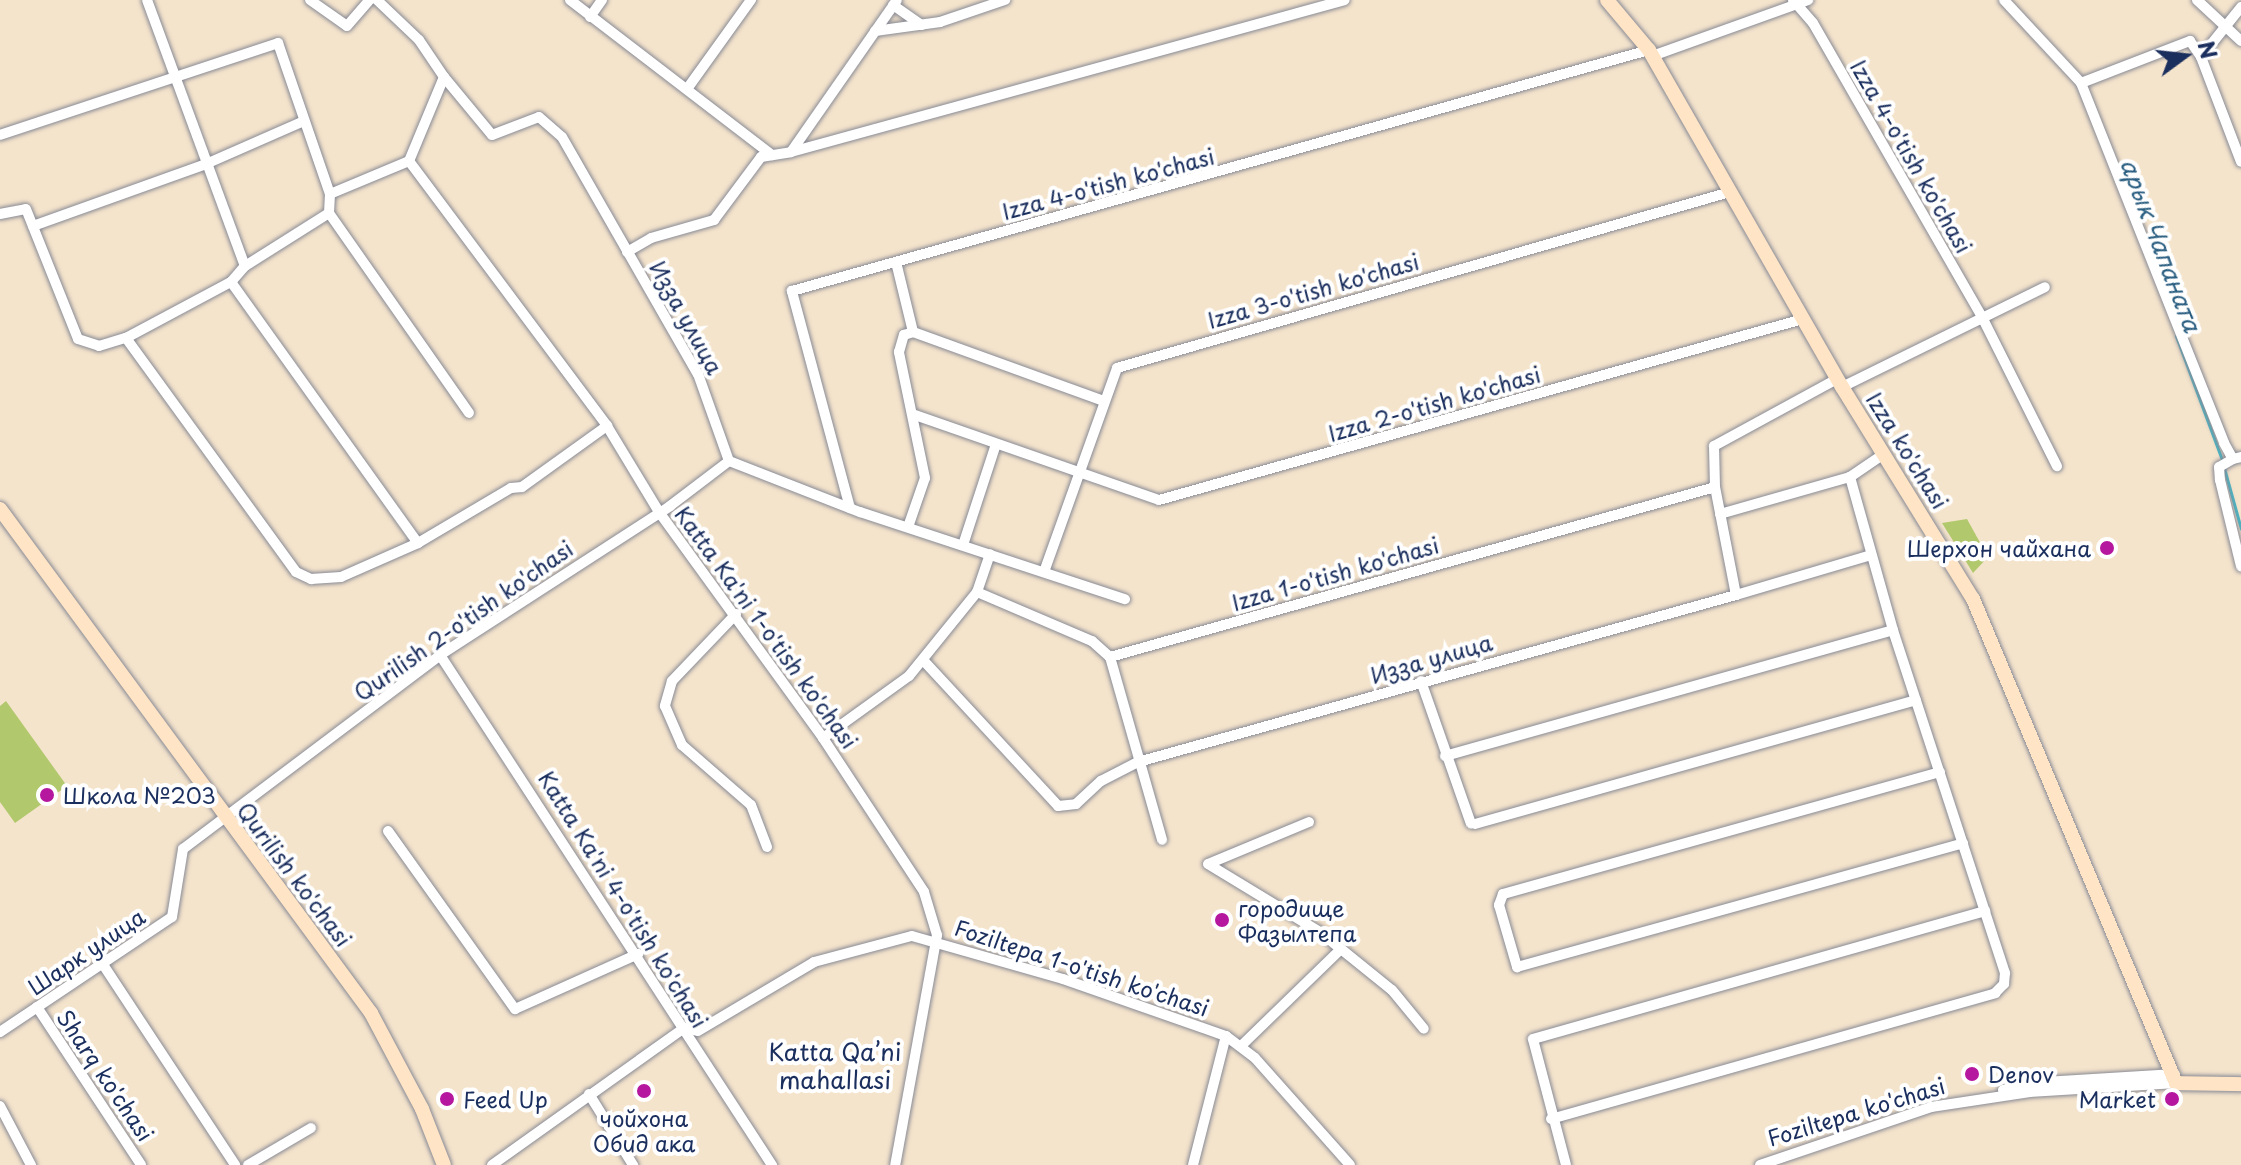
<!DOCTYPE html>
<html>
<head>
<meta charset="utf-8">
<style>
  body { margin:0 }
  #map { position:relative; width:2241px; height:1165px; overflow:hidden; background:#f5e4cc; font-family:"Playpen Sans",sans-serif }
  div>[style] { position:absolute }
  .green>* { inset:0; background:#b1c86d }
  .stream>* { height:3px; margin:-1.5px; padding:0 1.5px; transform-origin:1.5px; border-radius:1.5px; background:#47b5c3 }
  .roads { filter:drop-shadow(0 0 2px #888a95) drop-shadow(0 0 2px #888a95) }
  .street>* { height:10px; margin:-5px; padding:0 5px; transform-origin:5px; border-radius:5px; background:#fff }
  .secondary>* { height:14px; margin:-7px; padding:0 7px; transform-origin:7px; border-radius:7px; background:#ffe4c6 }
  .dots>* { width:22px; height:22px; translate:-50% -50%; box-sizing:border-box; border:4px solid #fff; border-radius:50% }
  span { translate:-50% -50%; white-space:nowrap; text-align:center; line-height:1.15; -webkit-text-stroke:8px #fff; paint-order:stroke }
  .street-label { font-size:22px; color:#1b2f5e }
  .poi-label { font-size:22px; color:#1b2f5e }
  .right { translate:-100% -50%; text-align:right }
  .left { translate:0 -50%; text-align:left }
  .water-label { font-size:24px; color:#2a5e81; font-style:italic }
  .neighbourhood-label { font-size:24px; color:#1b2f5e }
  .north { position:absolute; left:2145px; top:16px; width:80px; height:80px; -webkit-text-stroke:6px #fff; paint-order:stroke; rotate:75deg; font-size:22px; font-weight:700; line-height:32px; text-align:center; color:#1b2f5e }
  .north::after { content:''; display:block; margin:auto; width:28px; height:36px; background:#1b2f5e; clip-path:polygon(50% 0,100% 100%,50% 72%,0 100%) }
</style>
</head>
<body>
<div id="map">
  <div class="green">
    <i style="clip-path:polygon(1967px 519px,1988px 557px,1973px 573px,1942px 523px)"></i>
    <i style="clip-path:polygon(6px 701px,67px 786px,15px 823px,0 802px,0 706px)"></i>
  </div>
  <div class="stream">
    <i style="left:2176px;top:336px;width:132px;rotate:69.6deg"></i>
    <i style="left:2224px;top:468px;width:63px;rotate:74.4deg"></i>
  </div>
  <div class="roads">
    <div class="street">
      <i style="left:147px;top:0;width:283px;rotate:69.8deg"></i>
      <i style="left:310px;top:0;width:45px;rotate:35.1deg"></i>
      <i style="left:347px;top:26px;width:35px;rotate:-49deg"></i>
      <i style="left:377px;top:0;width:58px;rotate:43.6deg"></i>
      <i style="left:419px;top:40px;width:45px;rotate:56deg"></i>
      <i style="left:444px;top:77px;width:91px;rotate:112.6deg"></i>
      <i style="left:570px;top:0;width:255px;rotate:37.5deg"></i>
      <i style="left:1793px;top:0;width:30px;rotate:49deg"></i>
      <i style="left:1813px;top:23px;width:339px;rotate:60.1deg"></i>
      <i style="left:1982px;top:317px;width:167px;rotate:63.3deg"></i>
      <i style="left:2004px;top:0;width:113px;rotate:47.1deg"></i>
      <i style="left:2081px;top:83px;width:387px;rotate:68.3deg"></i>
      <i style="left:2224px;top:443px;width:18px;rotate:61deg"></i>
      <i style="left:2233px;top:459px;width:8px;rotate:-14deg"></i>
      <i style="left:2197px;top:0;width:60px;rotate:43deg"></i>
      <i style="left:893px;top:5px;width:35px;rotate:35deg"></i>
      <i style="left:590px;top:17px;width:21px;rotate:-55deg"></i>
      <i style="left:875px;top:31px;width:66px;rotate:-7.9deg"></i>
      <i style="left:940px;top:22px;width:69px;rotate:-18.7deg"></i>
      <i style="left:1652px;top:56px;width:166px;rotate:-19.7deg"></i>
      <i style="left:2201px;top:57px;width:64px;rotate:-51.3deg"></i>
      <i style="left:444px;top:77px;width:75px;rotate:50.4deg"></i>
      <i style="left:492px;top:135px;width:50px;rotate:-21deg"></i>
      <i style="left:539px;top:117px;width:30px;rotate:41deg"></i>
      <i style="left:562px;top:137px;width:273px;rotate:60.2deg"></i>
      <i style="left:698px;top:374px;width:92px;rotate:70.4deg"></i>
      <i style="left:729px;top:461px;width:141px;rotate:21.3deg"></i>
      <i style="left:860px;top:512px;width:279px;rotate:18.2deg"></i>
      <i style="left:2081px;top:83px;width:117px;rotate:-21.1deg"></i>
      <i style="left:2190px;top:41px;width:19px;rotate:55deg"></i>
      <i style="left:2201px;top:57px;width:112px;rotate:69.1deg"></i>
      <i style="left:687px;top:89px;width:110px;rotate:-54.3deg"></i>
      <i style="left:0;top:135px;width:293px;rotate:-18.3deg"></i>
      <i style="left:278px;top:43px;width:160px;rotate:71deg"></i>
      <i style="left:330px;top:194px;width:19px;rotate:93deg"></i>
      <i style="left:329px;top:213px;width:244px;rotate:55deg"></i>
      <i style="left:791px;top:152px;width:574px;rotate:-15.34deg"></i>
      <i style="left:409px;top:161px;width:331px;rotate:53.2deg"></i>
      <i style="left:607px;top:426px;width:100px;rotate:58.8deg"></i>
      <i style="left:659px;top:512px;width:279px;rotate:54deg"></i>
      <i style="left:823px;top:738px;width:184px;rotate:56.7deg"></i>
      <i style="left:924px;top:892px;width:45px;rotate:73.2deg"></i>
      <i style="left:937px;top:935px;width:234px;rotate:100.3deg"></i>
      <i style="left:330px;top:194px;width:86px;rotate:-22.7deg"></i>
      <i style="left:0;top:214px;width:26px;rotate:-11deg"></i>
      <i style="left:26px;top:209px;width:140px;rotate:68.2deg"></i>
      <i style="left:78px;top:339px;width:22px;rotate:18deg"></i>
      <i style="left:99px;top:346px;width:28px;rotate:-17deg"></i>
      <i style="left:126px;top:338px;width:289px;rotate:54deg"></i>
      <i style="left:296px;top:572px;width:17px;rotate:25deg"></i>
      <i style="left:311px;top:579px;width:30px;rotate:-4deg"></i>
      <i style="left:341px;top:577px;width:84px;rotate:-23.8deg"></i>
      <i style="left:418px;top:543px;width:108px;rotate:-30.6deg"></i>
      <i style="left:511px;top:488px;width:11px;rotate:-5deg"></i>
      <i style="left:522px;top:487px;width:105px;rotate:-35.7deg"></i>
      <i style="left:33px;top:226px;width:184px;rotate:-19.7deg"></i>
      <i style="left:206px;top:164px;width:107px;rotate:-23.7deg"></i>
      <i style="left:627px;top:252px;width:28px;rotate:-30deg"></i>
      <i style="left:651px;top:238px;width:66px;rotate:-15.9deg"></i>
      <i style="left:714px;top:220px;width:79px;rotate:-53.3deg"></i>
      <i style="left:761px;top:157px;width:30px;rotate:-9deg"></i>
      <i style="left:791px;top:152px;width:185px;rotate:-55.1deg"></i>
      <i style="left:896px;top:262px;width:72px;rotate:76.3deg"></i>
      <i style="left:231px;top:282px;width:321px;rotate:54.4deg"></i>
      <i style="left:126px;top:338px;width:119px;rotate:-28.1deg"></i>
      <i style="left:231px;top:282px;width:21px;rotate:-49deg"></i>
      <i style="left:245px;top:266px;width:99px;rotate:-32.2deg"></i>
      <i style="left:1842px;top:387px;width:226px;rotate:-26.2deg"></i>
      <i style="left:915px;top:415px;width:258px;rotate:19.2deg"></i>
      <i style="left:1159px;top:500px;width:669px;rotate:-15.7deg"></i>
      <i style="left:2233px;top:459px;width:16px;rotate:150deg"></i>
      <i style="left:2219px;top:467px;width:13px;rotate:86deg"></i>
      <i style="left:2220px;top:480px;width:89px;rotate:76.3deg"></i>
      <i style="left:850px;top:508px;width:225px;rotate:-105deg"></i>
      <i style="left:792px;top:291px;width:890px;rotate:-15.71deg"></i>
      <i style="left:1720px;top:514px;width:135px;rotate:-15.9deg"></i>
      <i style="left:1850px;top:477px;width:42px;rotate:-34.4deg"></i>
      <i style="left:908px;top:527px;width:52px;rotate:-70.9deg"></i>
      <i style="left:925px;top:478px;width:129px;rotate:-101.7deg"></i>
      <i style="left:899px;top:352px;width:18px;rotate:-74deg"></i>
      <i style="left:904px;top:335px;width:9px;rotate:-18deg"></i>
      <i style="left:913px;top:332px;width:203px;rotate:19.9deg"></i>
      <i style="left:963px;top:545px;width:106px;rotate:-71.9deg"></i>
      <i style="left:1044px;top:572px;width:217px;rotate:-70.3deg"></i>
      <i style="left:1117px;top:368px;width:638px;rotate:-16.02deg"></i>
      <i style="left:977px;top:592px;width:125px;rotate:23.1deg"></i>
      <i style="left:1092px;top:641px;width:24px;rotate:42deg"></i>
      <i style="left:1110px;top:657px;width:628px;rotate:-15.69deg"></i>
      <i style="left:1736px;top:595px;width:141px;rotate:-16.5deg"></i>
      <i style="left:736px;top:614px;width:93px;rotate:133.7deg"></i>
      <i style="left:672px;top:681px;width:26px;rotate:106deg"></i>
      <i style="left:665px;top:706px;width:43px;rotate:66.4deg"></i>
      <i style="left:682px;top:745px;width:91px;rotate:41deg"></i>
      <i style="left:751px;top:805px;width:45px;rotate:69.1deg"></i>
      <i style="left:440px;top:655px;width:609px;rotate:56.94deg"></i>
      <i style="left:1110px;top:657px;width:190px;rotate:74.1deg"></i>
      <i style="left:923px;top:660px;width:199px;rotate:47.2deg"></i>
      <i style="left:1058px;top:806px;width:18px;rotate:-6deg"></i>
      <i style="left:1076px;top:804px;width:34px;rotate:-43deg"></i>
      <i style="left:1101px;top:781px;width:42px;rotate:-27.2deg"></i>
      <i style="left:1138px;top:762px;width:621px;rotate:-15.6deg"></i>
      <i style="left:1736px;top:595px;width:110px;rotate:-101deg"></i>
      <i style="left:1715px;top:487px;width:41px;rotate:-91.4deg"></i>
      <i style="left:1714px;top:446px;width:140px;rotate:-28.6deg"></i>
      <i style="left:1421px;top:681px;width:151px;rotate:70.7deg"></i>
      <i style="left:823px;top:738px;width:106px;rotate:-35.8deg"></i>
      <i style="left:909px;top:676px;width:108px;rotate:-51deg"></i>
      <i style="left:977px;top:592px;width:40px;rotate:-71.1deg"></i>
      <i style="left:1445px;top:756px;width:465px;rotate:-15.7deg"></i>
      <i style="left:1940px;top:772px;width:454px;rotate:164.4deg"></i>
      <i style="left:1503px;top:894px;width:12px;rotate:110deg"></i>
      <i style="left:1499px;top:905px;width:65px;rotate:73.8deg"></i>
      <i style="left:1517px;top:967px;width:463px;rotate:-15.5deg"></i>
      <i style="left:1309px;top:822px;width:109px;rotate:157.4deg"></i>
      <i style="left:1208px;top:864px;width:131px;rotate:31.3deg"></i>
      <i style="left:1320px;top:932px;width:92px;rotate:38.9deg"></i>
      <i style="left:1392px;top:990px;width:50px;rotate:50.6deg"></i>
      <i style="left:1475px;top:824px;width:458px;rotate:-15.7deg"></i>
      <i style="left:388px;top:831px;width:219px;rotate:54.5deg"></i>
      <i style="left:515px;top:1009px;width:135px;rotate:-24.1deg"></i>
      <i style="left:102px;top:963px;width:242px;rotate:56.6deg"></i>
      <i style="left:37px;top:1007px;width:189px;rotate:56.6deg"></i>
      <i style="left:0;top:1032px;width:207px;rotate:-33.8deg"></i>
      <i style="left:172px;top:917px;width:69px;rotate:-80.8deg"></i>
      <i style="left:183px;top:849px;width:322px;rotate:-37deg"></i>
      <i style="left:440px;top:655px;width:274px;rotate:-32.9deg"></i>
      <i style="left:670px;top:506px;width:74px;rotate:-37.3deg"></i>
      <i style="left:1242px;top:1045px;width:138px;rotate:-44.1deg"></i>
      <i style="left:2003px;top:1090px;width:26px;rotate:-16deg"></i>
      <i style="left:2028px;top:1083px;width:147px;rotate:-3.5deg"></i>
      <i style="left:589px;top:1094px;width:84px;rotate:58.2deg"></i>
      <i style="left:0;top:1106px;width:67px;rotate:62.3deg"></i>
      <i style="left:1551px;top:1119px;width:462px;rotate:-15.8deg"></i>
      <i style="left:1995px;top:993px;width:13px;rotate:-45deg"></i>
      <i style="left:2004px;top:984px;width:11px;rotate:-85deg"></i>
      <i style="left:2005px;top:973px;width:361px;rotate:-108.1deg"></i>
      <i style="left:1893px;top:630px;width:159px;rotate:-105.7deg"></i>
      <i style="left:248px;top:1165px;width:73px;rotate:-30.4deg"></i>
      <i style="left:492px;top:1165px;width:236px;rotate:-35.5deg"></i>
      <i style="left:684px;top:1028px;width:14px;rotate:12deg"></i>
      <i style="left:698px;top:1031px;width:135px;rotate:-30.7deg"></i>
      <i style="left:814px;top:962px;width:101px;rotate:-14.9deg"></i>
      <i style="left:912px;top:936px;width:157px;rotate:15.9deg"></i>
      <i style="left:1063px;top:979px;width:173px;rotate:19.3deg"></i>
      <i style="left:1226px;top:1036px;width:36px;rotate:37deg"></i>
      <i style="left:1255px;top:1058px;width:143px;rotate:48.4deg"></i>
      <i style="left:1193px;top:1165px;width:133px;rotate:-75.7deg"></i>
      <i style="left:1566px;top:1165px;width:130px;rotate:-104.7deg"></i>
      <i style="left:1533px;top:1039px;width:470px;rotate:-15.8deg"></i>
      <i style="left:1760px;top:1165px;width:181px;rotate:-18.7deg"></i>
      <i style="left:1931px;top:1107px;width:100px;rotate:-8.6deg"></i>
      <i style="left:2030px;top:1092px;width:146px;rotate:-3.5deg"></i>
    </div>
    <div class="secondary">
      <i style="left:1607px;top:0;width:65px;rotate:50deg"></i>
      <i style="left:1649px;top:50px;width:388px;rotate:60.2deg"></i>
      <i style="left:1842px;top:387px;width:249px;rotate:58.3deg"></i>
      <i style="left:1973px;top:599px;width:525px;rotate:67.25deg"></i>
      <i style="left:2176px;top:1083px;width:65px;rotate:0.9deg"></i>
      <i style="left:0;top:509px;width:626px;rotate:53.64deg"></i>
      <i style="left:371px;top:1013px;width:109px;rotate:62deg"></i>
      <i style="left:422px;top:1109px;width:60px;rotate:68.6deg"></i>
    </div>
  </div>
  <div class="dots">
    <i style="left:2107px;top:548px;background:#b5179e"></i>
    <i style="left:47px;top:795px;background:#b5179e"></i>
    <i style="left:1222px;top:920px;background:#b5179e"></i>
    <i style="left:1972px;top:1074px;background:#b5179e"></i>
    <i style="left:644px;top:1091px;background:#b5179e"></i>
    <i style="left:447px;top:1099px;background:#b5179e"></i>
    <i style="left:2172px;top:1099px;background:#b5179e"></i>
  </div>
  <div class="street-label">
    <span style="left:1912px;top:156px;rotate:60deg">Izza 4-o'tish ko'chasi</span>
    <span style="left:1108px;top:183px;rotate:-15deg">Izza 4-o'tish ko'chasi</span>
    <span style="left:1313px;top:290px;rotate:-16deg">Izza 3-o'tish ko'chasi</span>
    <span style="left:687px;top:317px;rotate:61deg">Изза улица</span>
    <span style="left:1434px;top:403px;rotate:-16deg">Izza 2-o'tish ko'chasi</span>
    <span style="left:1908px;top:450px;rotate:58deg">Izza ko'chasi</span>
    <span style="left:1335px;top:573px;rotate:-16deg">Izza 1-o'tish ko'chasi</span>
    <span style="left:463px;top:620px;rotate:-35deg">Qurilish 2-o'tish ko'chasi</span>
    <span style="left:767px;top:627px;rotate:54deg">Katta Ka'ni 1-o'tish ko'chasi</span>
    <span style="left:1431px;top:658px;rotate:-16deg">Изза улица</span>
    <span style="left:295px;top:874px;rotate:53deg">Qurilish ko'chasi</span>
    <span style="left:624px;top:899px;rotate:58deg">Katta Ka'ni 4-o'tish ko'chasi</span>
    <span style="left:86px;top:951px;rotate:-34deg">Шарк улица</span>
    <span style="left:1082px;top:967px;rotate:18deg">Foziltepa 1-o'tish ko'chasi</span>
    <span style="left:106px;top:1075px;rotate:56deg">Sharq ko'chasi</span>
    <span style="left:1856px;top:1111px;rotate:-17deg">Foziltepa ko'chasi</span>
  </div>
  <div class="poi-label">
    <span class="right" style="left:2091px;top:548px">Шерхон чайхана</span>
    <span class="left" style="left:63px;top:795px">Школа №203</span>
    <span class="left" style="left:1238px;top:920px">городище<br>Фазылтепа</span>
    <span class="left" style="left:1988px;top:1074px">Denov</span>
    <span class="left" style="left:463px;top:1099px">Feed Up</span>
    <span class="right" style="left:2156px;top:1099px">Market</span>
    <span style="left:644px;top:1130px">чойхона<br>Обид ака</span>
  </div>
  <div class="water-label">
    <span style="left:2161px;top:245px;rotate:69deg">арык Чапаната</span>
  </div>
  <div class="neighbourhood-label">
    <span style="left:835px;top:1066px">Katta Qaʼni<br>mahallasi</span>
  </div>
  <div class="north">N</div>
</div>
</body>
</html>
